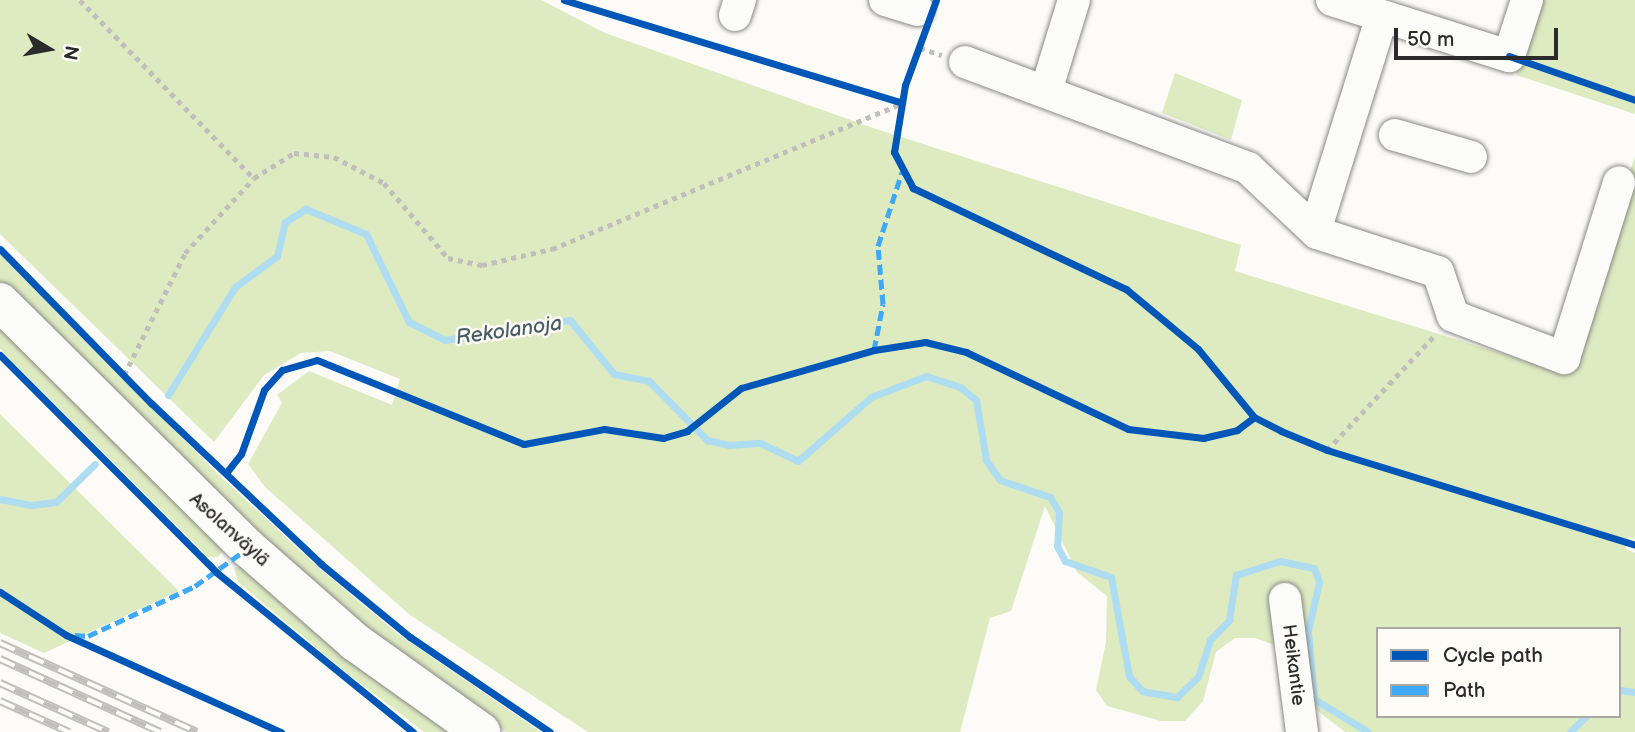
<!DOCTYPE html>
<html>
<head>
<meta charset="utf-8">
<style>
  body { margin:0 }
  #map { position:relative; width:1635px; height:732px; overflow:hidden; background:#fcfbf8; font-family:"Balsamiq Sans",sans-serif }
  div>[style] { position:absolute }
  .green>* { inset:0; background:#deeac0 }
  .stream>* { height:7px; margin:-3.5px; padding:0 3.5px; transform-origin:3.5px; border-radius:3.5px; background:#aedcf1 }
  .path>* { height:4.5px; margin-top:-2.25px; transform-origin:0; background:repeating-linear-gradient(90deg,#c0bfbc 0 5px,transparent 0 10px) }
  .roads { filter:drop-shadow(0 0 2px #898987) drop-shadow(0 0 2px #898987) }
  .minor>* { height:32px; margin:-16px; padding:0 16px; transform-origin:16px; border-radius:16px; background:#fbfbf9 }
  .major>* { height:38px; margin:-19px; padding:0 19px; transform-origin:19px; border-radius:19px; background:#fbfbf9 }
  .rail>* { height:8px; margin-top:-4px; transform-origin:0; background:repeating-linear-gradient(90deg,#fdfcf7 0 16px,#c0bfbc 0 32px); box-sizing:border-box; border-block:2px solid #c0bfbc }
  .quiet>* { height:5px; margin-top:-2.5px; transform-origin:0; background:repeating-linear-gradient(90deg,#3fa9f5 0 10px,transparent 0 15px) }
  .cycleway>* { height:7px; margin:-3.5px; padding:0 3.5px; transform-origin:3.5px; border-radius:3.5px; background:#0057b8 }
  span { translate:-50% -50%; white-space:nowrap; text-align:center; line-height:1.15; -webkit-text-stroke:5px #fdfcf7; paint-order:stroke }
  .street-label { font-size:19px; color:#2b2b2b }
  .water-label { font-size:21px; color:#485c66; font-style:italic }
  .legend { position:absolute; left:1376px; top:627px; width:245px; height:91px; box-sizing:border-box; background:#fdfcf7; border:2px solid #a9a8a5; margin:0; padding:9px 12px; list-style:none; font-size:21px; color:#2b2b2b }
  .legend li { display:flex; align-items:center; gap:14px; height:35px }
  .legend b { width:35px; border:2px solid #a9a8a5 }
  .north { position:absolute; left:14px; top:14px; width:70px; height:70px; -webkit-text-stroke:5px #fdfcf7; paint-order:stroke; rotate:100deg; font-size:19px; font-weight:700; line-height:28px; text-align:center; color:#2b2b2b }
  .north::after { content:''; display:block; margin:auto; width:24px; height:32px; background:#2b2b2b; clip-path:polygon(50% 0,100% 100%,50% 72%,0 100%) }
  .scale { position:absolute; left:1394px; top:28px; width:164px; height:32px; box-sizing:border-box; border:4px solid #2b2b2b; border-top:0; padding-left:9px; font-size:21px; line-height:24px; white-space:nowrap; color:#2b2b2b; -webkit-text-stroke:5px #fdfcf7; paint-order:stroke }
</style>
</head>
<body>
<div id="map">
  <div class="green">
    <i style="clip-path:polygon(evenodd,0 0,541px 0,605px 33px,876px 129px,1241px 245px,1235px 271px,1565px 373px,1635px 156px,1635px 539px,1627px 537px,1626px 549px,1635px 553px,1635px 732px,1345px 732px,1305px 701px,1302px 655px,1255px 638px,1235px 638px,1216px 652px,1203px 701px,1185px 721px,1161px 721px,1107px 706px,1096px 690px,1106px 642px,1107px 596px,1077px 572px,1045px 506px,1011px 611px,990px 618px,960px 732px,588px 732px,410px 615px,265px 487px,248px 464px,282px 403px,277px 395px,309px 371px,392px 405px,400px 379px,330px 351px,301px 353px,264px 375px,214px 442px,0 234px,0 0,1378px 629px,1619px 629px,1619px 716px,1378px 716px,1378px 629px)"></i>
    <i style="clip-path:polygon(1540px 0,1635px 0,1635px 114px,1516px 75px)"></i>
    <i style="clip-path:polygon(1175px 73px,1242px 100px,1231px 140px,1162px 113px)"></i>
    <i style="clip-path:polygon(0 254px,219px 475px,319px 568px,398px 634px,541px 732px,506px 732px,368px 635px,220px 502px,0 283px)"></i>
    <i style="clip-path:polygon(0 321px,223px 550px,218px 557px,208px 557px,0 349px)"></i>
    <i style="clip-path:polygon(0 414px,179px 591px,44px 653px,0 633px)"></i>
    <i style="clip-path:polygon(243px 566px,449px 732px,424px 732px,343px 670px,238px 582px,234px 568px)"></i>
  </div>
  <div class="stream">
    <i style="left:168px;top:395px;width:127px;rotate:-58.2deg"></i>
    <i style="left:235px;top:287px;width:52px;rotate:-36.4deg"></i>
    <i style="left:277px;top:256px;width:35px;rotate:-77deg"></i>
    <i style="left:285px;top:222px;width:25px;rotate:-32deg"></i>
    <i style="left:306px;top:209px;width:65px;rotate:22.6deg"></i>
    <i style="left:366px;top:234px;width:98px;rotate:64deg"></i>
    <i style="left:409px;top:322px;width:40px;rotate:26.6deg"></i>
    <i style="left:445px;top:340px;width:127px;rotate:-9.1deg"></i>
    <i style="left:570px;top:320px;width:70px;rotate:50.8deg"></i>
    <i style="left:614px;top:374px;width:36px;rotate:11deg"></i>
    <i style="left:649px;top:381px;width:83px;rotate:45.5deg"></i>
    <i style="left:707px;top:440px;width:23px;rotate:13deg"></i>
    <i style="left:729px;top:445px;width:31px;rotate:-4deg"></i>
    <i style="left:760px;top:443px;width:42px;rotate:25.3deg"></i>
    <i style="left:798px;top:461px;width:97px;rotate:-41.2deg"></i>
    <i style="left:871px;top:397px;width:59px;rotate:-20.9deg"></i>
    <i style="left:926px;top:376px;width:36px;rotate:18deg"></i>
    <i style="left:960px;top:387px;width:21px;rotate:39deg"></i>
    <i style="left:976px;top:400px;width:61px;rotate:80.5deg"></i>
    <i style="left:986px;top:460px;width:24px;rotate:55deg"></i>
    <i style="left:1000px;top:480px;width:53px;rotate:18.8deg"></i>
    <i style="left:1050px;top:497px;width:17px;rotate:59deg"></i>
    <i style="left:1059px;top:512px;width:34px;rotate:93deg"></i>
    <i style="left:1057px;top:546px;width:17px;rotate:62deg"></i>
    <i style="left:1065px;top:561px;width:49px;rotate:19.2deg"></i>
    <i style="left:1111px;top:577px;width:101px;rotate:79.7deg"></i>
    <i style="left:1129px;top:676px;width:20px;rotate:49deg"></i>
    <i style="left:1142px;top:691px;width:36px;rotate:10deg"></i>
    <i style="left:1177px;top:697px;width:29px;rotate:-44deg"></i>
    <i style="left:1198px;top:677px;width:39px;rotate:-72deg"></i>
    <i style="left:1210px;top:640px;width:28px;rotate:-46deg"></i>
    <i style="left:1229px;top:620px;width:46px;rotate:-81.2deg"></i>
    <i style="left:1236px;top:575px;width:46px;rotate:-17.7deg"></i>
    <i style="left:1280px;top:561px;width:35px;rotate:12deg"></i>
    <i style="left:1314px;top:568px;width:15px;rotate:70deg"></i>
    <i style="left:1319px;top:582px;width:50px;rotate:102.7deg"></i>
    <i style="left:1308px;top:631px;width:68px;rotate:85deg"></i>
    <i style="left:1314px;top:699px;width:63px;rotate:31.4deg"></i>
    <i style="left:0;top:499px;width:32px;rotate:11deg"></i>
    <i style="left:31px;top:505px;width:25px;rotate:-7deg"></i>
    <i style="left:56px;top:502px;width:54px;rotate:-44.3deg"></i>
    <i style="left:1619px;top:690px;width:16px;rotate:7deg"></i>
    <i style="left:1570px;top:732px;width:23px;rotate:-45deg"></i>
  </div>
  <div class="path">
    <i style="left:80px;top:0;width:249px;rotate:45.7deg"></i>
    <i style="left:254px;top:178px;width:47px;rotate:-32deg"></i>
    <i style="left:294px;top:153px;width:40px;rotate:5.7deg"></i>
    <i style="left:334px;top:157px;width:56px;rotate:27.5deg"></i>
    <i style="left:384px;top:183px;width:99px;rotate:49.5deg"></i>
    <i style="left:448px;top:258px;width:35px;rotate:12deg"></i>
    <i style="left:482px;top:265px;width:72px;rotate:-12.9deg"></i>
    <i style="left:552px;top:249px;width:379px;rotate:-22.6deg"></i>
    <i style="left:920px;top:48px;width:23px;rotate:18deg"></i>
    <i style="left:124px;top:375px;width:136px;rotate:-63.4deg"></i>
    <i style="left:185px;top:253px;width:102px;rotate:-47.4deg"></i>
    <i style="left:1327px;top:450px;width:159px;rotate:-46.8deg"></i>
  </div>
  <div class="roads">
    <div class="minor">
      <i style="left:885px;top:0;width:34px;rotate:17deg"></i>
      <i style="left:1332px;top:0;width:186px;rotate:17.6deg"></i>
      <i style="left:1509px;top:56px;width:59px;rotate:-72.2deg"></i>
      <i style="left:735px;top:15px;width:16px;rotate:-72deg"></i>
      <i style="left:965px;top:62px;width:302px;rotate:20.5deg"></i>
      <i style="left:1248px;top:168px;width:95px;rotate:43.3deg"></i>
      <i style="left:1317px;top:233px;width:127px;rotate:17.9deg"></i>
      <i style="left:1438px;top:272px;width:46px;rotate:71.2deg"></i>
      <i style="left:1453px;top:316px;width:119px;rotate:20.7deg"></i>
      <i style="left:1564px;top:358px;width:184px;rotate:-72.6deg"></i>
      <i style="left:1046px;top:91px;width:95px;rotate:-72.9deg"></i>
      <i style="left:1395px;top:135px;width:79px;rotate:16.1deg"></i>
      <i style="left:1315px;top:231px;width:225px;rotate:-72.7deg"></i>
      <i style="left:1285px;top:599px;width:134px;rotate:82.7deg"></i>
    </div>
    <div class="major">
      <i style="left:0;top:302px;width:349px;rotate:44.8deg"></i>
      <i style="left:248px;top:548px;width:142px;rotate:41.3deg"></i>
      <i style="left:355px;top:642px;width:155px;rotate:35.5deg"></i>
    </div>
  </div>
  <div class="rail">
    <i style="left:0;top:643px;width:216px;rotate:24.3deg"></i>
    <i style="left:0;top:659px;width:176px;rotate:24.5deg"></i>
    <i style="left:0;top:683px;width:119px;rotate:24.4deg"></i>
    <i style="left:0;top:701px;width:76px;rotate:24.2deg"></i>
  </div>
  <div class="quiet">
    <i style="left:874px;top:350px;width:47px;rotate:-78.9deg"></i>
    <i style="left:883px;top:304px;width:58px;rotate:-94.9deg"></i>
    <i style="left:878px;top:246px;width:78px;rotate:-72deg"></i>
    <i style="left:75px;top:635px;width:13px;rotate:4deg"></i>
    <i style="left:88px;top:636px;width:118px;rotate:-25deg"></i>
    <i style="left:195px;top:586px;width:65px;rotate:-35.6deg"></i>
  </div>
  <div class="cycleway">
    <i style="left:564px;top:0;width:353px;rotate:16.9deg"></i>
    <i style="left:936px;top:0;width:90px;rotate:110deg"></i>
    <i style="left:905px;top:85px;width:68px;rotate:99.3deg"></i>
    <i style="left:894px;top:152px;width:41px;rotate:62.2deg"></i>
    <i style="left:913px;top:188px;width:236px;rotate:25.4deg"></i>
    <i style="left:1126px;top:289px;width:94px;rotate:39.8deg"></i>
    <i style="left:1198px;top:349px;width:88px;rotate:50.5deg"></i>
    <i style="left:1254px;top:417px;width:30px;rotate:27deg"></i>
    <i style="left:1281px;top:431px;width:50px;rotate:22.4deg"></i>
    <i style="left:1327px;top:450px;width:322px;rotate:17.1deg"></i>
    <i style="left:1509px;top:56px;width:133px;rotate:19.2deg"></i>
    <i style="left:0;top:249px;width:216px;rotate:45.6deg"></i>
    <i style="left:151px;top:403px;width:234px;rotate:43.4deg"></i>
    <i style="left:321px;top:564px;width:115px;rotate:39.4deg"></i>
    <i style="left:410px;top:637px;width:169px;rotate:34.2deg"></i>
    <i style="left:0;top:355px;width:306px;rotate:45.1deg"></i>
    <i style="left:216px;top:572px;width:254px;rotate:39.1deg"></i>
    <i style="left:226px;top:473px;width:24px;rotate:-52deg"></i>
    <i style="left:241px;top:454px;width:68px;rotate:-70.2deg"></i>
    <i style="left:264px;top:390px;width:27px;rotate:-48deg"></i>
    <i style="left:282px;top:370px;width:36px;rotate:-16deg"></i>
    <i style="left:317px;top:360px;width:223px;rotate:22.1deg"></i>
    <i style="left:524px;top:444px;width:81px;rotate:-10.6deg"></i>
    <i style="left:604px;top:429px;width:60px;rotate:8.7deg"></i>
    <i style="left:663px;top:438px;width:25px;rotate:-16deg"></i>
    <i style="left:687px;top:431px;width:69px;rotate:-38.5deg"></i>
    <i style="left:741px;top:388px;width:138px;rotate:-15.9deg"></i>
    <i style="left:874px;top:350px;width:52px;rotate:-8.9deg"></i>
    <i style="left:925px;top:342px;width:42px;rotate:13.7deg"></i>
    <i style="left:966px;top:352px;width:179px;rotate:25.4deg"></i>
    <i style="left:1128px;top:429px;width:76px;rotate:6.8deg"></i>
    <i style="left:1203px;top:438px;width:35px;rotate:-13deg"></i>
    <i style="left:1237px;top:430px;width:21px;rotate:-37deg"></i>
    <i style="left:0;top:592px;width:79px;rotate:33.1deg"></i>
    <i style="left:66px;top:635px;width:236px;rotate:24.3deg"></i>
  </div>
  <div class="street-label">
    <span style="left:229px;top:530px;rotate:42deg">Asolanväylä</span>
    <span style="left:1293px;top:665px;rotate:83deg">Heikantie</span>
  </div>
  <div class="water-label">
    <span style="left:509px;top:331px;rotate:-8deg">Rekolanoja</span>
  </div>
  <ul class="legend">
  <li><b style="height:9px;background:#0057b8"></b>Cycle path</li>
  <li><b style="height:9px;background:#3fa9f5"></b>Path</li>
  </ul>
  <div class="north">N</div>
  <div class="scale">50 m</div>
</div>
</body>
</html>
